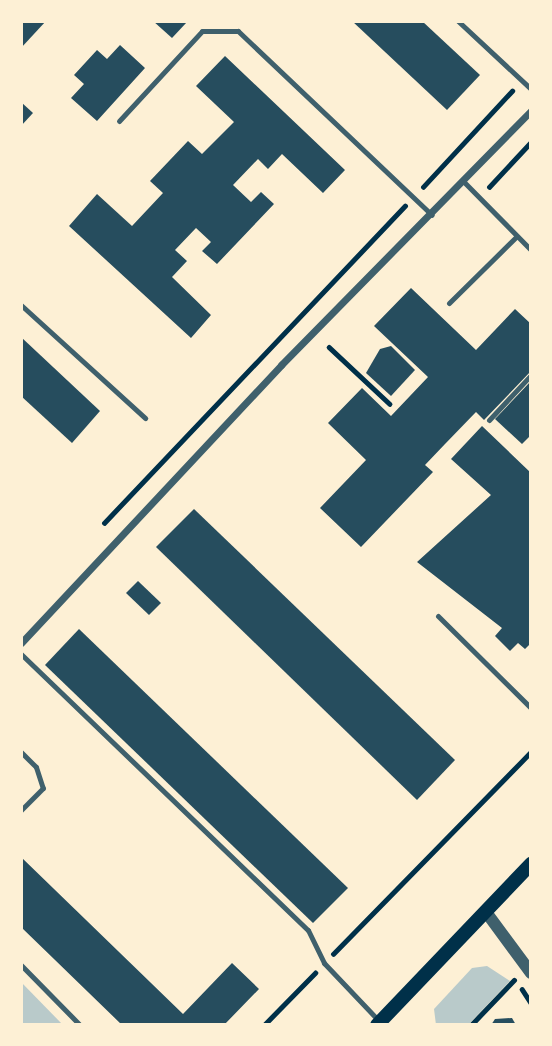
<!DOCTYPE html>
<html>
<head>
<meta charset="utf-8">
<style>
  body { margin:0 }
  #map { position:relative; width:552px; height:1046px; overflow:hidden; background:#fdf0d5; font-family:"Work Sans",sans-serif }
  div>[style] { position:absolute }
  .green>* { inset:0; background:#b9caca }
  .building>* { inset:0; background:#264d5e }
  .path>* { height:4.5px; margin:-2.25px; padding:0 2.25px; transform-origin:2.25px; border-radius:2.25px; background:#003049 }
  .service>* { height:5px; margin:-2.5px; padding:0 2.5px; transform-origin:2.5px; border-radius:2.5px; background:#3f606c }
  .minor>* { height:7px; margin:-3.5px; padding:0 3.5px; transform-origin:3.5px; border-radius:3.5px; background:#3f606c }
  .tertiary>* { height:12px; margin:-6px; padding:0 6px; transform-origin:6px; border-radius:6px; background:#3f606c }
  .secondary>* { height:14px; margin:-7px; padding:0 7px; transform-origin:7px; border-radius:7px; background:#003049 }
  span { translate:-50% -50%; white-space:nowrap; text-align:center; line-height:1.15; -webkit-text-stroke:7px #fdf0d5; paint-order:stroke }
  .frame { position:absolute; inset:0; border:23px solid #fdf0d5; pointer-events:none }
</style>
</head>
<body>
<div id="map">
  <div class="green">
    <i style="clip-path:polygon(487px 966px,510px 981px,468px 1025px,436px 1025px,434px 1009px,472px 968px)"></i>
    <i style="clip-path:polygon(21px 982px,63px 1025px,21px 1025px)"></i>
  </div>
  <div class="building">
    <i style="clip-path:polygon(21px 21px,46px 21px,21px 48px)"></i>
    <i style="clip-path:polygon(153px 21px,185px 21px,187px 22px,172px 38px)"></i>
    <i style="clip-path:polygon(352px 21px,422px 21px,480px 75px,447px 110px)"></i>
    <i style="clip-path:polygon(120px 45px,145px 68px,97px 121px,71px 98px,84px 84px,74px 75px,97px 50px,107px 59px)"></i>
    <i style="clip-path:polygon(225px 56px,345px 170px,323px 193px,282px 154px,268px 169px,258px 159px,233px 185px,251px 202px,261px 192px,274px 204px,217px 264px,202px 251px,211px 242px,196px 228px,175px 250px,187px 261px,172px 277px,211px 315px,191px 338px,69px 226px,97px 194px,132px 226px,163px 193px,150px 181px,188px 141px,202px 154px,234px 122px,196px 86px)"></i>
    <i style="clip-path:polygon(21px 102px,33px 113px,21px 126px)"></i>
    <i style="clip-path:polygon(411px 288px,476px 350px,515px 309px,531px 324px,531px 371px,484px 420px,476px 412px,445px 444px,425px 465px,433px 472px,361px 547px,320px 508px,366px 460px,328px 423px,362px 388px,391px 416px,428px 377px,374px 326px)"></i>
    <i style="clip-path:polygon(21px 337px,100px 411px,72px 443px,21px 396px)"></i>
    <i style="clip-path:polygon(391px 346px,415px 370px,391px 396px,366px 373px,380px 349px)"></i>
    <i style="clip-path:polygon(531px 381px,531px 435px,522px 444px,495px 419px)"></i>
    <i style="clip-path:polygon(482px 426px,531px 473px,531px 643px,525px 649px,518px 643px,510px 651px,495px 636px,502px 628px,417px 562px,491px 495px,451px 459px)"></i>
    <i style="clip-path:polygon(194px 509px,455px 760px,417px 800px,156px 547px)"></i>
    <i style="clip-path:polygon(138px 581px,161px 603px,149px 615px,126px 593px)"></i>
    <i style="clip-path:polygon(79px 629px,348px 888px,313px 923px,45px 665px)"></i>
    <i style="clip-path:polygon(21px 857px,183px 1014px,232px 963px,259px 989px,224px 1025px,122px 1025px,21px 927px)"></i>
    <i style="clip-path:polygon(512px 1018px,516px 1025px,491px 1025px,495px 1019px)"></i>
  </div>
  <div class="path">
    <i style="left:423px;top:187px;width:131px;rotate:-47.2deg"></i>
    <i style="left:489px;top:187px;width:62px;rotate:-47deg"></i>
    <i style="left:329px;top:347px;width:83px;rotate:43.1deg"></i>
    <i style="left:104px;top:523px;width:437px;rotate:-46.5deg"></i>
    <i style="left:333px;top:954px;width:283px;rotate:-45.6deg"></i>
    <i style="left:522px;top:989px;width:17px;rotate:57deg"></i>
    <i style="left:264px;top:1025px;width:73px;rotate:-45.6deg"></i>
    <i style="left:471px;top:1025px;width:62px;rotate:-46.3deg"></i>
  </div>
  <div class="service">
    <i style="left:458px;top:21px;width:100px;rotate:43deg"></i>
    <i style="left:119px;top:121px;width:122px;rotate:-47.3deg"></i>
    <i style="left:202px;top:31px;width:36px"></i>
    <i style="left:238px;top:31px;width:267px;rotate:43.5deg"></i>
    <i style="left:465px;top:183px;width:94px;rotate:45.4deg"></i>
    <i style="left:449px;top:303px;width:94px;rotate:-44.6deg"></i>
    <i style="left:21px;top:305px;width:168px;rotate:42.3deg"></i>
    <i style="left:489px;top:420px;width:62px;rotate:-47deg"></i>
    <i style="left:438px;top:616px;width:131px;rotate:44.7deg"></i>
    <i style="left:21px;top:654px;width:398px;rotate:43.9deg"></i>
    <i style="left:308px;top:930px;width:37px;rotate:64deg"></i>
    <i style="left:324px;top:963px;width:79px;rotate:46.5deg"></i>
    <i style="left:21px;top:752px;width:21px;rotate:45deg"></i>
    <i style="left:36px;top:767px;width:22px;rotate:72deg"></i>
    <i style="left:43px;top:788px;width:31px;rotate:135deg"></i>
    <i style="left:21px;top:965px;width:84px;rotate:45.5deg"></i>
  </div>
  <div class="minor">
    <i style="left:21px;top:643px;width:381px;rotate:-46.9deg"></i>
    <i style="left:281px;top:365px;width:356px;rotate:-45.5deg"></i>
  </div>
  <div class="tertiary">
    <i style="left:486px;top:912px;width:76px;rotate:53.6deg"></i>
  </div>
  <div class="secondary">
    <i style="left:377px;top:1025px;width:223px;rotate:-46.3deg"></i>
  </div>
  <div class="frame"></div>
</div>
</body>
</html>
